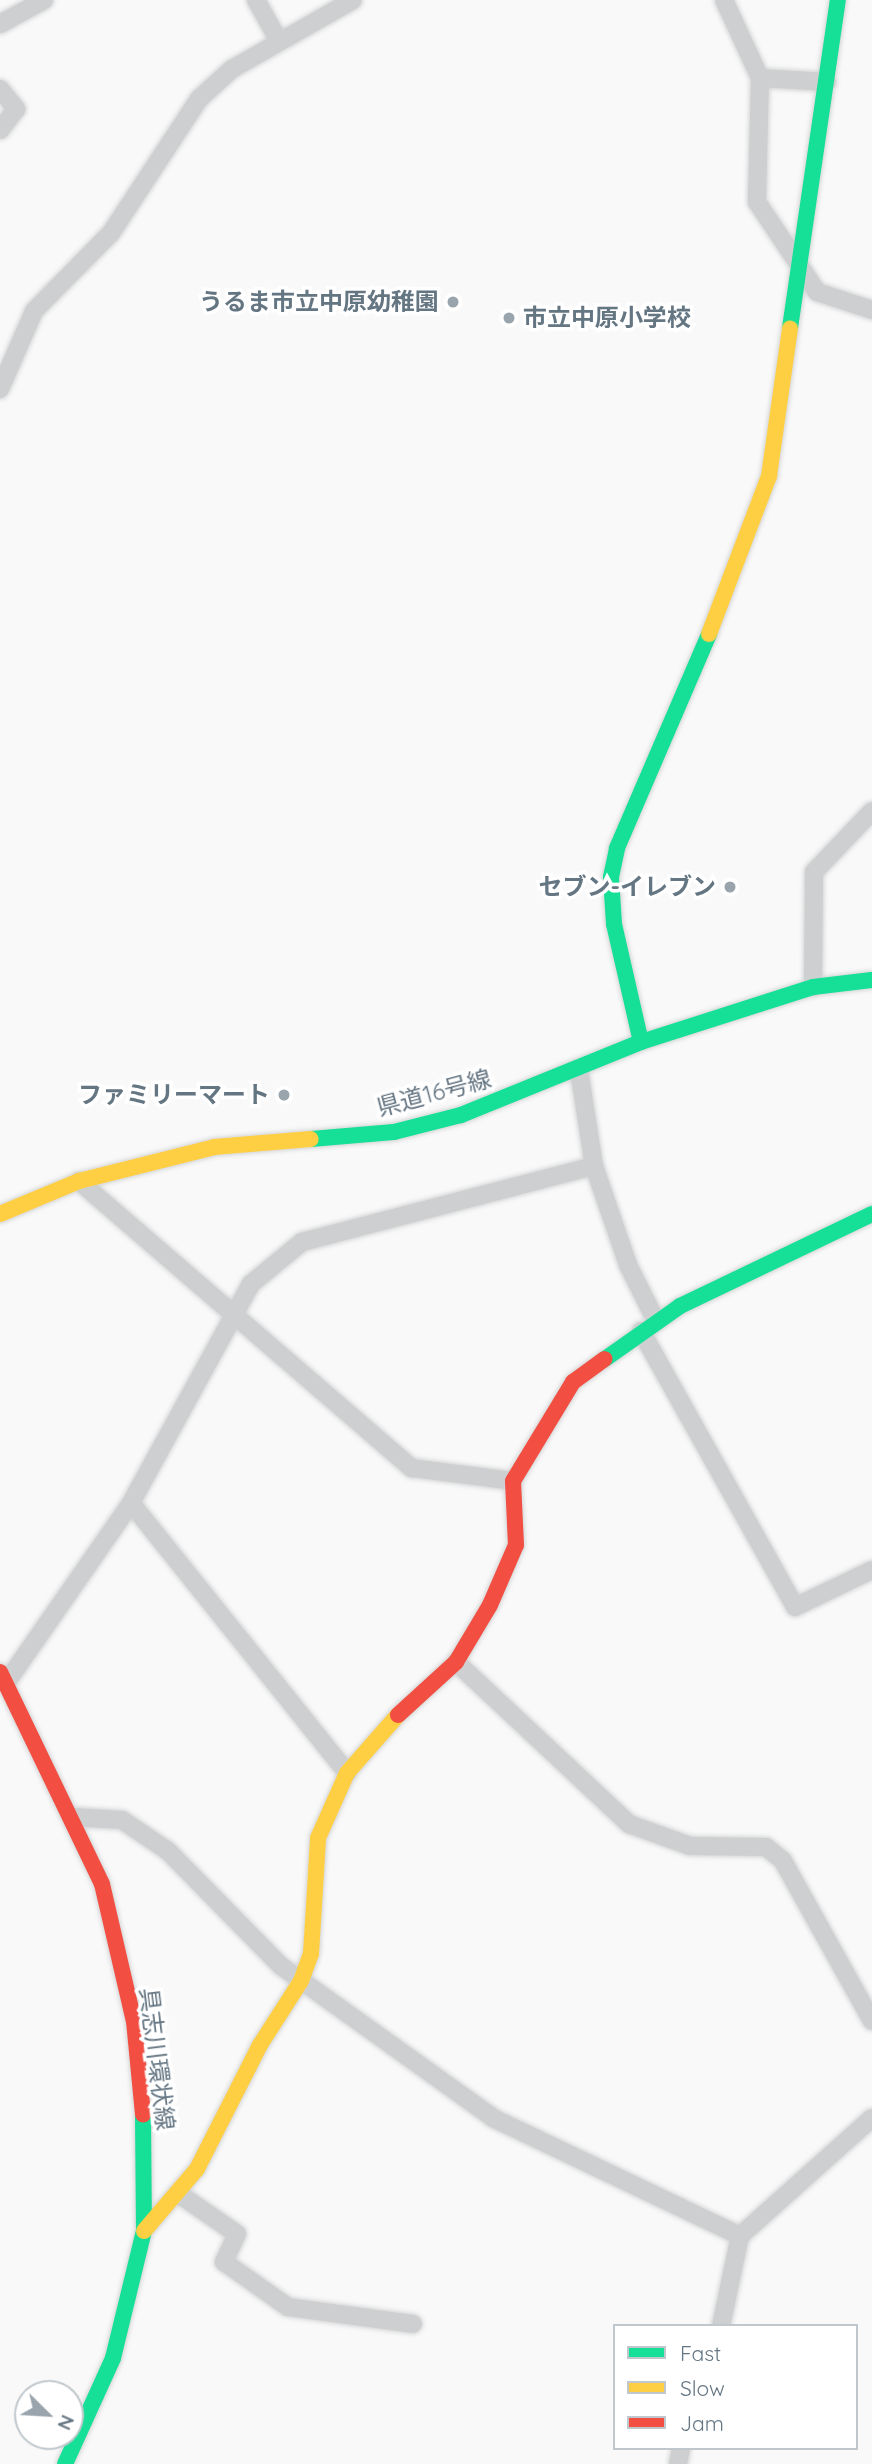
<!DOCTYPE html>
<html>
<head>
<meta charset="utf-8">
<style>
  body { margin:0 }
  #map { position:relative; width:872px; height:2464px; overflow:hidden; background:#f9f9f9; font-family:Quicksand,"Noto Sans JP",sans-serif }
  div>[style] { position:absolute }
  .roads { filter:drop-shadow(0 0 2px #d5d6d7) drop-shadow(0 0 2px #d5d6d7) }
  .street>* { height:18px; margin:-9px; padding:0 9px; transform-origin:9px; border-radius:9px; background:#cecfd0 }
  .fast>* { height:16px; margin:-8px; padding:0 8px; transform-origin:8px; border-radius:8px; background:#16e098 }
  .slow>* { height:16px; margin:-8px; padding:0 8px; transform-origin:8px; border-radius:8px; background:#ffcf43 }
  .jam>* { height:16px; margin:-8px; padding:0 8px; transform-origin:8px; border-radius:8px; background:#f24e42 }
  .dots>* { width:19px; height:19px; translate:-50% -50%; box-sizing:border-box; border:4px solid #fff; border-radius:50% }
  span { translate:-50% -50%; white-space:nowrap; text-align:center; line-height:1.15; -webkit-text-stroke:7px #fff; paint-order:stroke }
  .poi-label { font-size:24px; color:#657683; font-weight:700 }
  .right { translate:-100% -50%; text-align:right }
  .left { translate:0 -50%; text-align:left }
  .street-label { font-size:24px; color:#657683 }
  .legend { position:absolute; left:613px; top:2324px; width:245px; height:126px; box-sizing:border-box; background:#fff; border:2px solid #c1c8cd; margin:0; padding:9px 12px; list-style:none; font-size:21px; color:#657683 }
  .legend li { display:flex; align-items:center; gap:14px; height:35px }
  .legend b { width:35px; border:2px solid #c1c8cd }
  .north { position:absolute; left:14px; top:2380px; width:70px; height:70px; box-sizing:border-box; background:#fff; border:2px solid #c1c8cd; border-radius:50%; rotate:114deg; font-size:19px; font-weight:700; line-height:28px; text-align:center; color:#657683 }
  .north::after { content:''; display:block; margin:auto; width:24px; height:32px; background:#99a4ac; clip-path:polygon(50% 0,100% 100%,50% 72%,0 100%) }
</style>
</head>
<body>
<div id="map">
  <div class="roads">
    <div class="street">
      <i style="left:256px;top:0;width:47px;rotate:60.7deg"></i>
      <i style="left:724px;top:0;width:86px;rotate:65.2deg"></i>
      <i style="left:760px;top:78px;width:124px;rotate:91.4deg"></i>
      <i style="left:757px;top:202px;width:108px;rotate:56.3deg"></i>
      <i style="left:817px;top:292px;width:58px;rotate:18.1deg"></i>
      <i style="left:0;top:24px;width:50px;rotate:-28.6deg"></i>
      <i style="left:760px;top:78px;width:67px;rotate:3.4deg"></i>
      <i style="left:0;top:89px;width:26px;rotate:51deg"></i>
      <i style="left:16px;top:109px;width:26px;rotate:127deg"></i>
      <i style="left:0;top:389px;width:85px;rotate:-66.4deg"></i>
      <i style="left:34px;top:311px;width:110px;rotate:-45.4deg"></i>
      <i style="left:111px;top:233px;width:160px;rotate:-56.7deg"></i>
      <i style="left:199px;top:99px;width:45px;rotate:-42.3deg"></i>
      <i style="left:232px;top:69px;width:139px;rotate:-29.7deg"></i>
      <i style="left:813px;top:987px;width:115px;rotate:-89.5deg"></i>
      <i style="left:814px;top:872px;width:84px;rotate:-46.4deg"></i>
      <i style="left:579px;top:1070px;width:97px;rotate:81.1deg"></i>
      <i style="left:594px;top:1166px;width:105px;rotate:71deg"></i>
      <i style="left:628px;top:1265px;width:63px;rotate:63.4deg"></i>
      <i style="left:79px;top:1181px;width:440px;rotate:40.8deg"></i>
      <i style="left:412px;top:1468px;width:102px;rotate:7.3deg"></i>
      <i style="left:641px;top:1331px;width:316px;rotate:60.8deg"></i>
      <i style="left:795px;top:1607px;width:85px;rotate:-25.7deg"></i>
      <i style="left:131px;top:1503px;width:346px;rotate:51.3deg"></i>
      <i style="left:456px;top:1662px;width:237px;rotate:43.1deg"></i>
      <i style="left:629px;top:1824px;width:65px;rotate:19.8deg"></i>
      <i style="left:690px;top:1846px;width:76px;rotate:0.8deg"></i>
      <i style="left:766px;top:1847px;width:22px;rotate:39deg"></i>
      <i style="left:783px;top:1861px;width:183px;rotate:60.9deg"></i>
      <i style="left:6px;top:1683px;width:219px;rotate:-55.2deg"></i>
      <i style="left:131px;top:1503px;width:250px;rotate:-61.3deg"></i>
      <i style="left:251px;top:1284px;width:66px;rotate:-39.5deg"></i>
      <i style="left:302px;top:1242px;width:302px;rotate:-14.6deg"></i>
      <i style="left:73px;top:1817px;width:49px;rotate:3.5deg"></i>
      <i style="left:122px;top:1820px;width:55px;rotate:34deg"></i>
      <i style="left:168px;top:1851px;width:161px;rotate:45.5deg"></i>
      <i style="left:281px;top:1966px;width:261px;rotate:35.6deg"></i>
      <i style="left:493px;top:2118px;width:274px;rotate:25.5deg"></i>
      <i style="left:179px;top:2194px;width:70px;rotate:34.6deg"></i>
      <i style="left:237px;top:2234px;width:31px;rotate:115deg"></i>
      <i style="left:224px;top:2262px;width:78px;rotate:35.1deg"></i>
      <i style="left:288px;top:2307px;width:126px;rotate:7.7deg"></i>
      <i style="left:721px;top:2326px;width:92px;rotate:-78.1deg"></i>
      <i style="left:740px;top:2236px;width:177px;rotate:-41.8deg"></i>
      <i style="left:678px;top:2464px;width:16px;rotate:-79deg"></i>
    </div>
    <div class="fast">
      <i style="left:790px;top:328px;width:331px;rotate:-81.7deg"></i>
      <i style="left:641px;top:1042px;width:121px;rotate:-102.9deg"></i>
      <i style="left:614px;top:924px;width:47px;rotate:-93.7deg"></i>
      <i style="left:611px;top:877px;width:30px;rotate:-78deg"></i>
      <i style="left:617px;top:848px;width:233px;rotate:-66.7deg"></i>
      <i style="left:311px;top:1139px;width:83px;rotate:-4.8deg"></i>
      <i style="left:394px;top:1132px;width:69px;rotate:-14.2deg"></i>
      <i style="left:461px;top:1115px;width:194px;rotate:-22.1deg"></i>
      <i style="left:641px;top:1042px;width:181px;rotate:-17.7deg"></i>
      <i style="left:813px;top:987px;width:59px;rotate:-6.8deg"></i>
      <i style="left:605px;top:1359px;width:92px;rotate:-35.2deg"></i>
      <i style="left:680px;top:1306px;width:213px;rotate:-25.6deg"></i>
      <i style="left:65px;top:2464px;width:116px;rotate:-65.6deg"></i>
      <i style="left:113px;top:2358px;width:131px;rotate:-76.3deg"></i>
      <i style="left:144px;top:2231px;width:116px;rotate:-90.5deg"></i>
    </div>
    <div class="slow">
      <i style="left:709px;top:634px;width:169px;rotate:-69.2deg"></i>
      <i style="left:769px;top:476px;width:149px;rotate:-81.9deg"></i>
      <i style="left:0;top:1214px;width:86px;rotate:-22.7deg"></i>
      <i style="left:79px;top:1181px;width:139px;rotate:-14.1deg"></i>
      <i style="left:214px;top:1147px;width:97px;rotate:-4.7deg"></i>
      <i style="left:144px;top:2231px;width:82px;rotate:-49.5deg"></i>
      <i style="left:197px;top:2169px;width:139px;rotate:-63.1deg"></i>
      <i style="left:260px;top:2045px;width:76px;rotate:-57.4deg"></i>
      <i style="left:301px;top:1981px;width:29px;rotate:-70deg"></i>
      <i style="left:311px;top:1954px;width:116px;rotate:-86.5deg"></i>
      <i style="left:318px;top:1838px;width:71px;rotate:-66deg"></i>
      <i style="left:347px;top:1773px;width:77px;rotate:-48.7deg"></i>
    </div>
    <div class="jam">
      <i style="left:0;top:1672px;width:235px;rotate:64.3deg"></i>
      <i style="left:102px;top:1884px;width:141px;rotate:76.9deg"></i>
      <i style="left:134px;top:2021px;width:94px;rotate:84.5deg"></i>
      <i style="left:398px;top:1715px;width:79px;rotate:-42.4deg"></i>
      <i style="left:456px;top:1662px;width:66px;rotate:-59.2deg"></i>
      <i style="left:490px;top:1605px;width:65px;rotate:-66.6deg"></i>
      <i style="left:516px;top:1545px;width:64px;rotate:-92.7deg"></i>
      <i style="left:513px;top:1481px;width:116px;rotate:-58.8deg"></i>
      <i style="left:573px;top:1382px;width:39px;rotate:-36deg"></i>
    </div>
  </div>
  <div class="dots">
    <i style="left:453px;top:302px;background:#99a4ac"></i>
    <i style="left:509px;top:318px;background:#99a4ac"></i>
    <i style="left:730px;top:887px;background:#99a4ac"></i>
    <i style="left:284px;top:1095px;background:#99a4ac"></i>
  </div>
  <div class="poi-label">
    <span class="right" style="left:439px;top:302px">うるま市立中原幼稚園</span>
    <span class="left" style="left:523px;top:318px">市立中原小学校</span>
    <span class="right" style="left:716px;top:887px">セブン-イレブン</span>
    <span class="right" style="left:270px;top:1095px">ファミリーマート</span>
  </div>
  <div class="street-label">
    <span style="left:434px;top:1093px;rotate:-15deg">県道16号線</span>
    <span style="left:157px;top:2059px;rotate:83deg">具志川環状線</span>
  </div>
  <ul class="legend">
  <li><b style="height:9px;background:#16e098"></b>Fast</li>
  <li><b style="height:9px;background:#ffcf43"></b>Slow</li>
  <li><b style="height:9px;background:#f24e42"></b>Jam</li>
  </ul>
  <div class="north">N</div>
</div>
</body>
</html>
